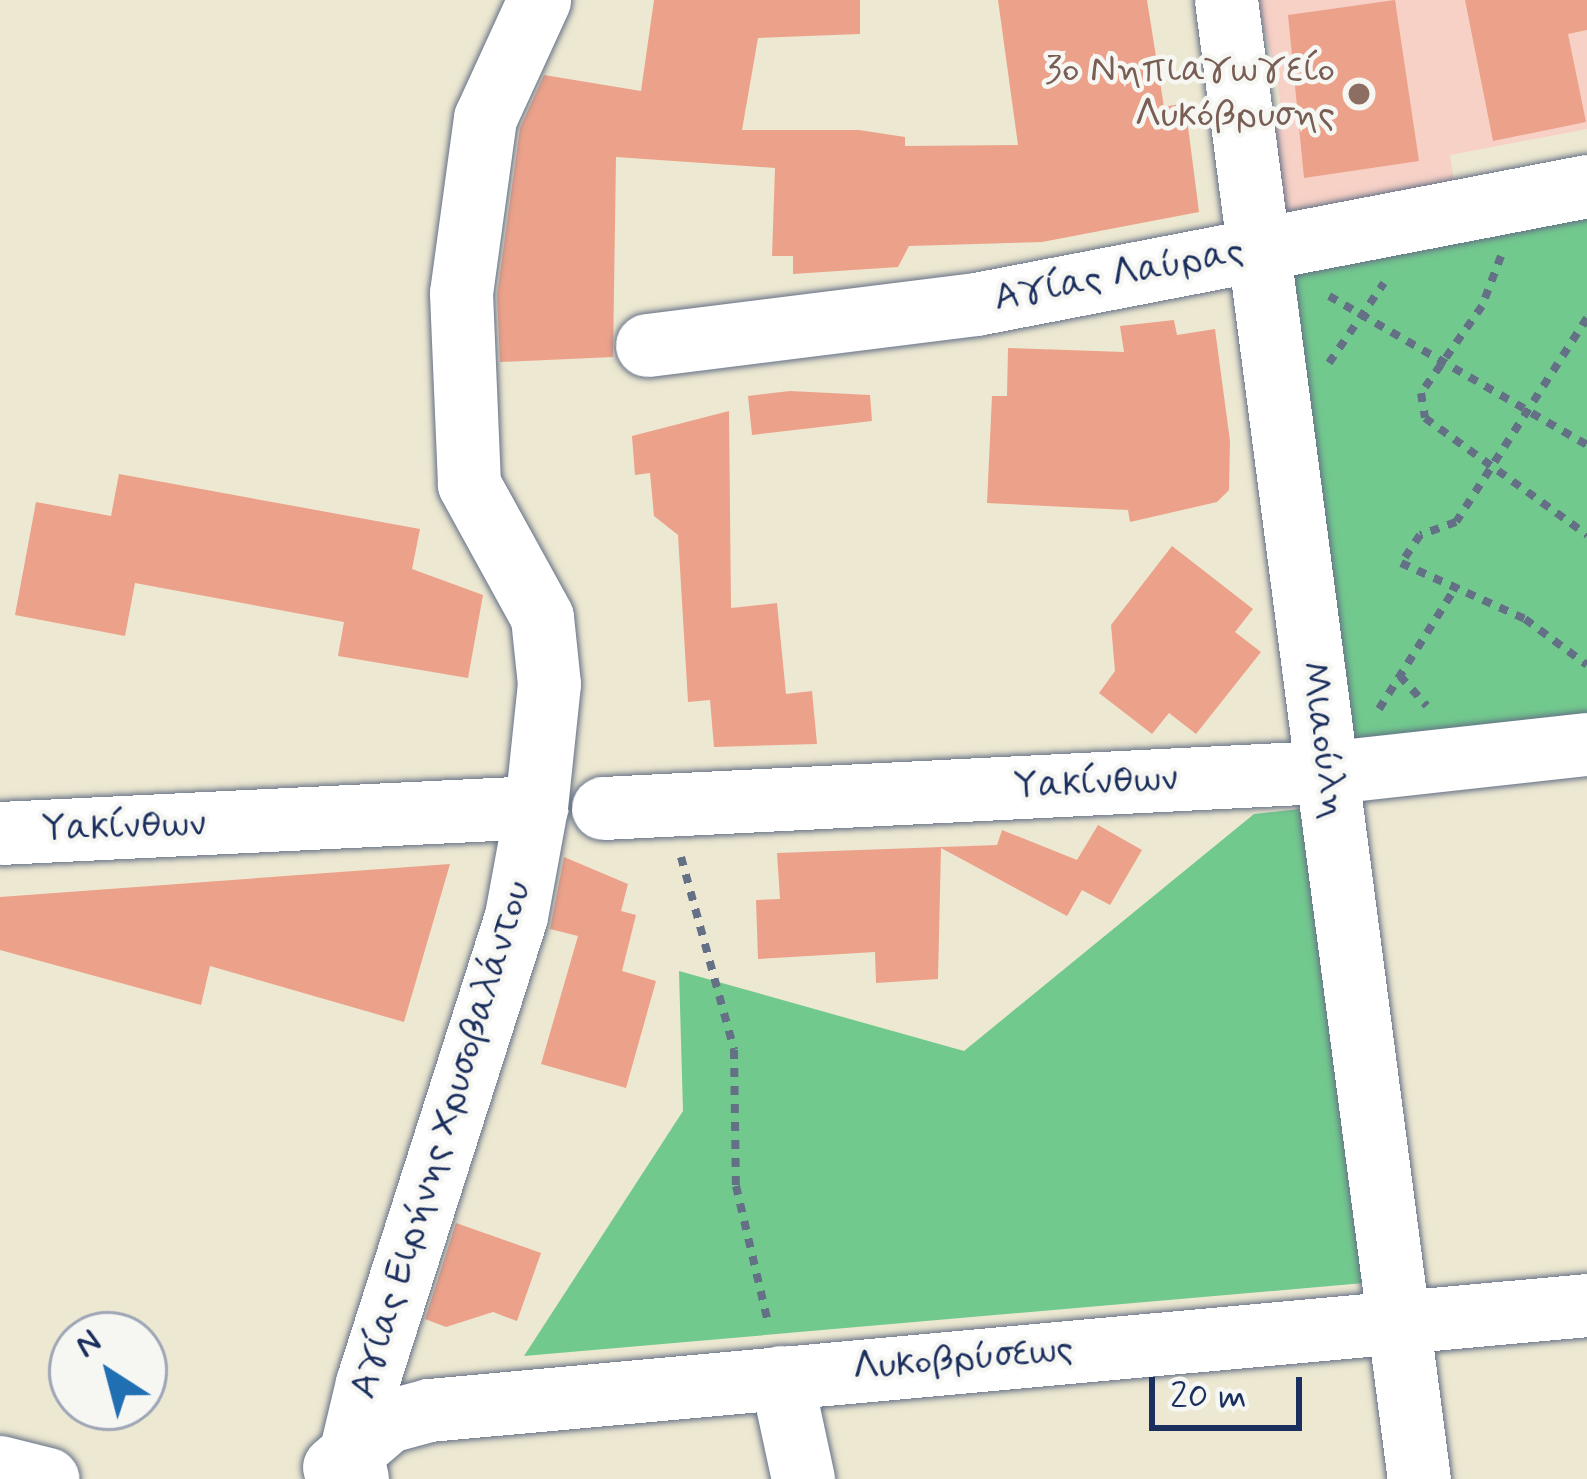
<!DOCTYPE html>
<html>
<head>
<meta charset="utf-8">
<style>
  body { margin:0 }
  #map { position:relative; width:1587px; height:1479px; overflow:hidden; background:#ede8d1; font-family:Mynerve,sans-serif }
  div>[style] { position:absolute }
  .built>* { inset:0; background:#f7d1c6 }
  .green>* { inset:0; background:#72c98e }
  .building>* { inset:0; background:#eca28a }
  .path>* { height:8px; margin-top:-4px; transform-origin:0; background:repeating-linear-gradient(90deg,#647086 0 9px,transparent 0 18px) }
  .roads { filter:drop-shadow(0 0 3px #647086) drop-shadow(0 0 3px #647086) }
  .minor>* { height:63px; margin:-31.5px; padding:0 31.5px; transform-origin:31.5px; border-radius:31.5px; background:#fff }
  .dots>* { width:33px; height:33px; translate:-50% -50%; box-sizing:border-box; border:6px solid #f6f6f2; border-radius:50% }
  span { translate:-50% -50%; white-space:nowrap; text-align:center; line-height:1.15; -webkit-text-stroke:9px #f6f6f2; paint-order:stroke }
  .education-label { font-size:39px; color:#785e54 }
  .right { translate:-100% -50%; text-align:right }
  .street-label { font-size:39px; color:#1b2f5e }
  .north { position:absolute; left:48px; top:1311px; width:120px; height:120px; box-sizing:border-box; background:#f6f6f2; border:3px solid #9ea6b7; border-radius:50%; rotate:324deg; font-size:33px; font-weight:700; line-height:48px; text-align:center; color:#1b2f5e }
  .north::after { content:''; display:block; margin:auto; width:42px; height:54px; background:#1f6fb2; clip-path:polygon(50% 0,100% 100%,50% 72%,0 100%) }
  .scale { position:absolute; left:1149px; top:1377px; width:153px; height:54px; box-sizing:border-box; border:6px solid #1b2f5e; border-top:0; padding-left:15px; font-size:36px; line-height:42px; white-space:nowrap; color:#1b2f5e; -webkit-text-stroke:9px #f6f6f2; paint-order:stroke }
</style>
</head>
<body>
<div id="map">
  <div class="built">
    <i style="clip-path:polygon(1256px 0,1587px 0,1587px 129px,1450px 155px,1455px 188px,1283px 214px,1268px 119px,1281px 111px,1277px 76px)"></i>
  </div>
  <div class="green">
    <i style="clip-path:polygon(1587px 206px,1587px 724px,1339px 749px,1274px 263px)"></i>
    <i style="clip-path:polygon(1309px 808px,1364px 1283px,524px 1356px,683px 1111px,679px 971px,964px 1051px,1254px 814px)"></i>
  </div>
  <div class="building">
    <i style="clip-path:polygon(654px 0,860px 0,860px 34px,758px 38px,742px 130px,859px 130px,905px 137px,905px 146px,1018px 145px,998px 0,1147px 0,1164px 107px,1185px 103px,1199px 212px,1042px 242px,909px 246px,898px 267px,793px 274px,793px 256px,772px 256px,775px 168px,616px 157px,613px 357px,500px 362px,497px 295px,520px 128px,544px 75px,641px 91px)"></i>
    <i style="clip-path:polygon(1395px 0,1419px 161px,1304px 178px,1288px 15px)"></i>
    <i style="clip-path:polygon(1465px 0,1587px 0,1587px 30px,1568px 34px,1586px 122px,1493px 141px)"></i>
    <i style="clip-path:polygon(1174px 320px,1177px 335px,1215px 329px,1230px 441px,1229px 490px,1217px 502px,1130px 522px,1128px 510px,987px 503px,992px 396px,1007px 396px,1008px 348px,1124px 352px,1120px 326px)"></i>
    <i style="clip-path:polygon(790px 391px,870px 395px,872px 421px,752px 435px,748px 396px)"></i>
    <i style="clip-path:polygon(729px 411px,731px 608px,777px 603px,786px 694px,812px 691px,817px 744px,714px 747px,710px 700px,688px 702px,678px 535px,654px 516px,650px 473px,635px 475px,632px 436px)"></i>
    <i style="clip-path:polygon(119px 474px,420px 529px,412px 569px,483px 595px,468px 678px,338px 656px,344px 622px,135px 583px,125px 636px,15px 615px,36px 502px,111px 516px)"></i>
    <i style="clip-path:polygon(1172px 546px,1253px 609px,1235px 632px,1261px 652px,1196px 734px,1169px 713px,1152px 734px,1099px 693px,1115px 671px,1111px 625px)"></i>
    <i style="clip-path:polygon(1098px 825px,1142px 850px,1110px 905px,1082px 890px,1067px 916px,941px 848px,938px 979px,876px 983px,875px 952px,758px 959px,756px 900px,780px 899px,777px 853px,997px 845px,1002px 830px,1077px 860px)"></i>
    <i style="clip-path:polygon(564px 857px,628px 884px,621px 911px,636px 915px,622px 971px,656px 981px,626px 1088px,541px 1064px,578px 936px,550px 929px)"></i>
    <i style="clip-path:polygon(450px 864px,404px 1022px,210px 966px,201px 1005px,0 950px,0 897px)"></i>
    <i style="clip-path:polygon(456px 1223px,541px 1253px,517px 1321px,493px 1312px,446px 1327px,425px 1319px)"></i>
  </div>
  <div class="path">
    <i style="left:1501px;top:256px;width:53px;rotate:110.8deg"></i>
    <i style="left:1482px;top:306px;width:106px;rotate:125deg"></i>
    <i style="left:1421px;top:393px;width:25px;rotate:81deg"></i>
    <i style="left:1425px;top:418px;width:200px;rotate:35.8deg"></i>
    <i style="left:1329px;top:296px;width:298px;rotate:30deg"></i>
    <i style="left:1587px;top:318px;width:242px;rotate:122.7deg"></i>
    <i style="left:1456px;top:522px;width:38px;rotate:160deg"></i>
    <i style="left:1420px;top:535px;width:34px;rotate:124deg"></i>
    <i style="left:1401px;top:563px;width:136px;rotate:24.3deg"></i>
    <i style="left:1525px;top:619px;width:77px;rotate:36.6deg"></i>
    <i style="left:1329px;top:363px;width:97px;rotate:-55.5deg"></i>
    <i style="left:1400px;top:676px;width:40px;rotate:48deg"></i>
    <i style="left:1379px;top:709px;width:146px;rotate:-57.8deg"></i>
    <i style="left:681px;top:857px;width:200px;rotate:74.6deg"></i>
    <i style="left:734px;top:1050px;width:136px;rotate:89.2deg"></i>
    <i style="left:736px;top:1186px;width:140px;rotate:76.8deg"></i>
  </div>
  <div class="roads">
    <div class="minor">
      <i style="left:1226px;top:0;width:1492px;rotate:82.57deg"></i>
      <i style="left:647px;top:345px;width:332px;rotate:-7.1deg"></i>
      <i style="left:976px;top:304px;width:622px;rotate:-10.93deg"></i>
      <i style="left:603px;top:808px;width:739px;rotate:-2.87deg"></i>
      <i style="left:1341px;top:771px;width:247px;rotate:-6.3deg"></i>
      <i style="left:0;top:833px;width:537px;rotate:-2.78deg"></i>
      <i style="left:781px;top:1377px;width:104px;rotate:77.8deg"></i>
      <i style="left:0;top:1467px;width:49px;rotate:14deg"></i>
      <i style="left:334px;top:1467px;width:71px;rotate:-40.4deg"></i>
      <i style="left:388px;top:1421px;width:42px;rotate:-15deg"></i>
      <i style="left:429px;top:1410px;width:1163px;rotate:-5.18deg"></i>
      <i style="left:357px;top:1479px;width:30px;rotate:-102deg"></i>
      <i style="left:351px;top:1450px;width:69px;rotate:-76.6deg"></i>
      <i style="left:367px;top:1383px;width:490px;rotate:-72.3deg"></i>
      <i style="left:516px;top:916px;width:111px;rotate:-79.6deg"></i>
      <i style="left:536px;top:807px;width:124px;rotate:-84deg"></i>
      <i style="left:549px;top:684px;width:67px;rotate:-96deg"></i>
      <i style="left:542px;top:617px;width:152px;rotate:-118.8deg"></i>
      <i style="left:469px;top:484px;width:191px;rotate:-92.4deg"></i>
      <i style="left:461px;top:293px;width:177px;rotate:-82.2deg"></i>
      <i style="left:485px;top:118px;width:130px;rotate:-65.4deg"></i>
    </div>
  </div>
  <div class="dots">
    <i style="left:1359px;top:94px;background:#8d6e63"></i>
  </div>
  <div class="education-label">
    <span class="right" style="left:1335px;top:94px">3ο Νηπιαγωγείο<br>Λυκόβρυσης</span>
  </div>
  <div class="street-label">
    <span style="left:1119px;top:276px;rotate:-11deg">Αγίας Λαύρας</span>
    <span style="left:1322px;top:740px;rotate:82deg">Μιαούλη</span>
    <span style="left:1096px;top:784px;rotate:-3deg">Υακίνθων</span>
    <span style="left:124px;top:828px;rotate:-2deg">Υακίνθων</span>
    <span style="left:442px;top:1140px;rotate:-73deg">Αγίας Ειρήνης Χρυσοβαλάντου</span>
    <span style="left:963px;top:1360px;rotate:-5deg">Λυκοβρύσεως</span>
  </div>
  <div class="north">N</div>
  <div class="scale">20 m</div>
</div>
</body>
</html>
